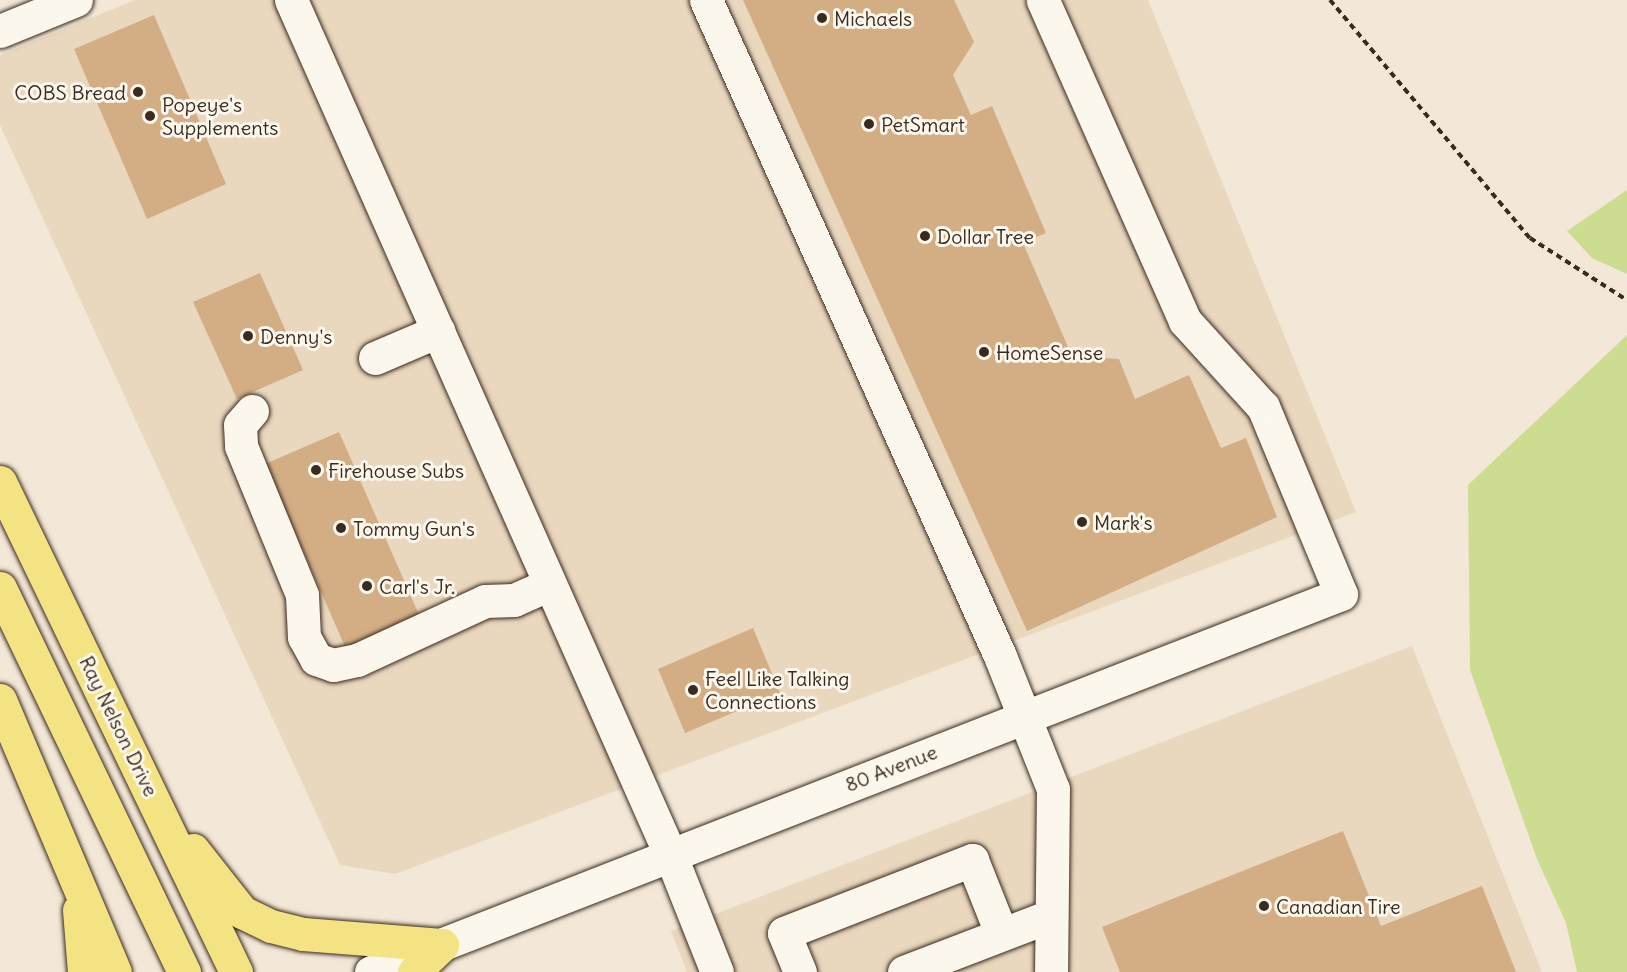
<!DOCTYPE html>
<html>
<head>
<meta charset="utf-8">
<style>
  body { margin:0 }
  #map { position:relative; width:1627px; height:972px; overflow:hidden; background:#f3e8d7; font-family:Delius,sans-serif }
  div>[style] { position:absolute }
  .built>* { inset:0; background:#e9d7be }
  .green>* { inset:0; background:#ccdd91 }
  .building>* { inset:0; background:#d3ae85 }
  .path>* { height:4px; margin-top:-2px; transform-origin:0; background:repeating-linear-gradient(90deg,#3b2a1e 0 6px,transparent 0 10.5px) }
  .roads { filter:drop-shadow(0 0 2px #3b2a1e) drop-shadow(0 0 2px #3b2a1e) }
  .minor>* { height:33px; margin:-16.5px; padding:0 16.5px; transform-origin:16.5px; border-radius:16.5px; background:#fbf7ec }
  .highway>* { height:33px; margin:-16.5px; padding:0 16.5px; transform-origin:16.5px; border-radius:16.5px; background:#f4e382 }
  .dots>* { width:16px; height:16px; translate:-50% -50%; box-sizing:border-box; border:3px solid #fbf7ec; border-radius:50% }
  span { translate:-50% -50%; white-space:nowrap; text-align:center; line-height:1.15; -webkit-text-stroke:6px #fbf7ec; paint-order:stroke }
  .poi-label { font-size:20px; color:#3b2a1e }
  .left { translate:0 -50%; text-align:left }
  .right { translate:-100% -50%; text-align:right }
  .street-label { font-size:20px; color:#3b2a1e }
</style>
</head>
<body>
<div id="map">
  <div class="built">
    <i style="clip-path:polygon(135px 0,1148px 0,1356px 512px,395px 874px,340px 865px,0 125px,0 55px)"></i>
    <i style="clip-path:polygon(1412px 646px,1542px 972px,687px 972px,671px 931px)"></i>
  </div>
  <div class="green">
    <i style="clip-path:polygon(1627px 190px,1627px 274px,1592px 258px,1567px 231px)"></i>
    <i style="clip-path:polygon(1627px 335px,1627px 972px,1577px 972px,1566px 923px,1537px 859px,1470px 670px,1468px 485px)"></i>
  </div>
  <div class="building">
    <i style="clip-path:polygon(743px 0,954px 0,974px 42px,953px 75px,971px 115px,992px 106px,1046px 233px,1023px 243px,1072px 356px,1119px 359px,1135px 399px,1189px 375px,1221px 448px,1246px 438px,1277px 517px,1027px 631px)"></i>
    <i style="clip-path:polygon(154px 15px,226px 184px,147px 219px,74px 49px)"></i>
    <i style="clip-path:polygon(260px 273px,303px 370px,237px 399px,193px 302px)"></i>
    <i style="clip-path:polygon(339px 432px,420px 617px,346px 649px,265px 464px)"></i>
    <i style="clip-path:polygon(753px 628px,780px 693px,685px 733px,658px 669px)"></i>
    <i style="clip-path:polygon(1343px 831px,1381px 926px,1482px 886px,1516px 972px,1120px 972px,1102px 927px)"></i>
  </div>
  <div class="path">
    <i style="left:1330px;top:0;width:311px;rotate:50deg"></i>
    <i style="left:1530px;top:238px;width:115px;rotate:32.6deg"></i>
  </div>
  <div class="roads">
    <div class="minor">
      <i style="left:291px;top:0;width:934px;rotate:66.07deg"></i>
      <i style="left:670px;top:854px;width:127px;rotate:68.3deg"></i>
      <i style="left:706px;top:0;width:719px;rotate:65.86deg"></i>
      <i style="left:1000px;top:656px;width:143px;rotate:68.3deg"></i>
      <i style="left:1053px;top:789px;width:183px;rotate:90.6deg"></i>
      <i style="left:0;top:31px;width:82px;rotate:-22.2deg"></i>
      <i style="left:375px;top:358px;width:69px;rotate:-23.2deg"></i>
      <i style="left:252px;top:411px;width:18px;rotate:131deg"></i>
      <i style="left:240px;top:425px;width:21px;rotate:87deg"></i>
      <i style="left:241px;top:446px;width:161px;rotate:67.7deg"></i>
      <i style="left:302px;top:595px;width:42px;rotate:87.3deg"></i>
      <i style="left:304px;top:637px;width:25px;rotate:61deg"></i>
      <i style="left:316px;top:659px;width:18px;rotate:19deg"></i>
      <i style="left:333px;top:665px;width:25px;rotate:-12deg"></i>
      <i style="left:357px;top:660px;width:141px;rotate:-24.7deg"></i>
      <i style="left:485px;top:601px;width:29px;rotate:-2deg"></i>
      <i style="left:514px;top:600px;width:39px;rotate:-24deg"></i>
      <i style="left:371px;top:972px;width:1041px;rotate:-21.29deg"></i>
      <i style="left:1341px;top:594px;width:203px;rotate:-112.6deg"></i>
      <i style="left:1263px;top:407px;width:116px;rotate:-132.2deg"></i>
      <i style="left:1185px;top:321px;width:351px;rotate:-113.9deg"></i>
      <i style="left:800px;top:972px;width:42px;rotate:-112.3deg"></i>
      <i style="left:784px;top:933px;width:202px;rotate:-21.2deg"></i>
      <i style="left:972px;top:860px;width:79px;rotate:68.3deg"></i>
      <i style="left:904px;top:972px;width:156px;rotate:-21deg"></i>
    </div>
    <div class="highway">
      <i style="left:0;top:482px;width:544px;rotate:64.28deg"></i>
      <i style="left:0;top:588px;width:426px;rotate:64.4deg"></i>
      <i style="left:0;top:700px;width:295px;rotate:67.1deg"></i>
      <i style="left:193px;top:850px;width:79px;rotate:51.7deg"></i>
      <i style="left:242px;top:912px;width:32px;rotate:26deg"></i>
      <i style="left:271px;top:926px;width:33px;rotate:14deg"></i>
      <i style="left:303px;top:934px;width:139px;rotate:4.5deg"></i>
      <i style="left:79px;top:910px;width:62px;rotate:85.4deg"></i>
      <i style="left:414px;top:972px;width:39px;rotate:-44deg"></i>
    </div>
  </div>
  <div class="dots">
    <i style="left:822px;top:18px;background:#3b2a1e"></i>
    <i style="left:138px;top:92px;background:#3b2a1e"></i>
    <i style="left:150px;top:116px;background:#3b2a1e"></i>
    <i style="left:869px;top:124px;background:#3b2a1e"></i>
    <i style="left:925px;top:236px;background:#3b2a1e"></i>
    <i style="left:248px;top:336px;background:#3b2a1e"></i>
    <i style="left:984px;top:352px;background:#3b2a1e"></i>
    <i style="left:316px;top:470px;background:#3b2a1e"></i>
    <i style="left:1082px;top:522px;background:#3b2a1e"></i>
    <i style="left:341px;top:528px;background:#3b2a1e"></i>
    <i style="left:367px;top:586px;background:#3b2a1e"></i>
    <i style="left:693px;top:690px;background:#3b2a1e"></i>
    <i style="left:1264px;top:906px;background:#3b2a1e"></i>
  </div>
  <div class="poi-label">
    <span class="left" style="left:834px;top:18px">Michaels</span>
    <span class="right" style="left:126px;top:92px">COBS Bread</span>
    <span class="left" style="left:162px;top:116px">Popeye's<br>Supplements</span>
    <span class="left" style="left:881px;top:124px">PetSmart</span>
    <span class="left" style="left:937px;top:236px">Dollar Tree</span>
    <span class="left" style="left:260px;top:336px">Denny's</span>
    <span class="left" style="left:996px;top:352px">HomeSense</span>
    <span class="left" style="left:328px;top:470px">Firehouse Subs</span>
    <span class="left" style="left:1094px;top:522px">Mark's</span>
    <span class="left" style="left:353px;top:528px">Tommy Gun's</span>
    <span class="left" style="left:379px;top:586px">Carl's Jr.</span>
    <span class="left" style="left:705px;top:690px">Feel Like Talking<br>Connections</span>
    <span class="left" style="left:1276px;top:906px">Canadian Tire</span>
  </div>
  <div class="street-label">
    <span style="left:119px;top:726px;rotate:64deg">Ray Nelson Drive</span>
    <span style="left:891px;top:768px;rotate:-21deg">80 Avenue</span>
  </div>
</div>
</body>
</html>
